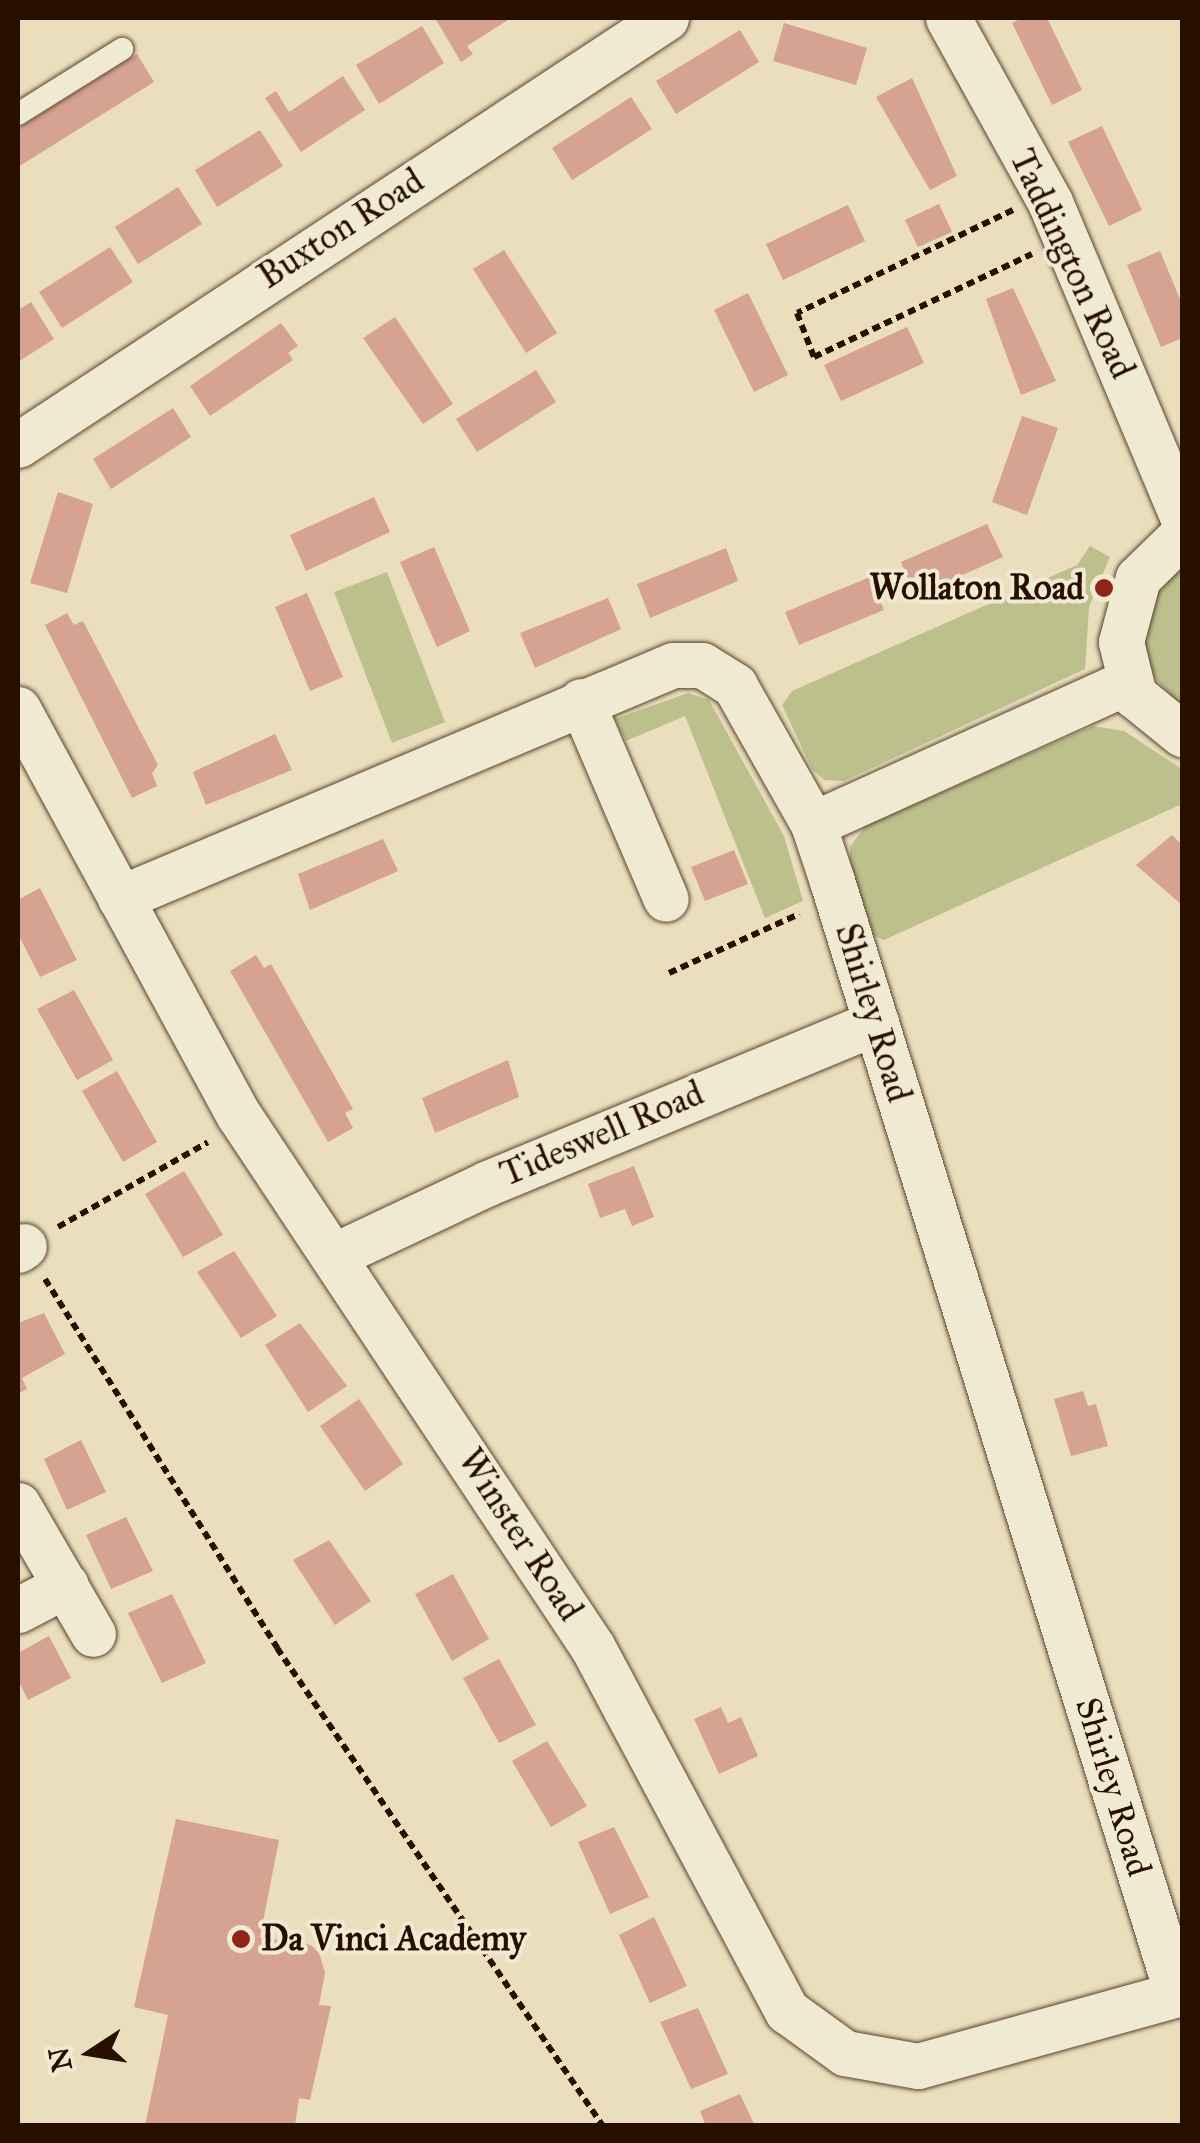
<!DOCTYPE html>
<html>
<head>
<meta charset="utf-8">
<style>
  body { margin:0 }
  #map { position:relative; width:1200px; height:2143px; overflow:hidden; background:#eadebc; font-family:"IM FELL Great Primer",serif }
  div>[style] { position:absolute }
  .green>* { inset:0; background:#bcc08d }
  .building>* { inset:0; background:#d6a291 }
  .path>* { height:6px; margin-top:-3px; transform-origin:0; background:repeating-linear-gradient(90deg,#271000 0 8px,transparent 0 13px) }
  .roads { filter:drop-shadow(0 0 2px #58442f) drop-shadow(0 0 2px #58442f) }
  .lane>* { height:22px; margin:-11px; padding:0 11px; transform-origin:11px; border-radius:11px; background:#f1ead3 }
  .street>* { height:45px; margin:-22.5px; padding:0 22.5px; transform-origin:22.5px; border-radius:22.5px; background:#f1ead3 }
  .dots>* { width:28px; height:28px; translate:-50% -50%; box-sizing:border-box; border:5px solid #f1ead3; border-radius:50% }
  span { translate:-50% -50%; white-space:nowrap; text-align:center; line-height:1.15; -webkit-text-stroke:8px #f1ead3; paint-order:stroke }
  .street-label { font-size:35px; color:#271000 }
  .poi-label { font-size:35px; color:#271000; font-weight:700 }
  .right { translate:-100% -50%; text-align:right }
  .left { translate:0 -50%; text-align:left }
  .frame { position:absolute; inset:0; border:20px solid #271000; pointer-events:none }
  .north { position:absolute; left:40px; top:2003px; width:100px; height:100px; -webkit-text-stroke:8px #f1ead3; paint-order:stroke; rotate:258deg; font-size:28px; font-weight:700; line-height:40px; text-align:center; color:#271000 }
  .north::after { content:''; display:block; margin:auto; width:35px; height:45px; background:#271000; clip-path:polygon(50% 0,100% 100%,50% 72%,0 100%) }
</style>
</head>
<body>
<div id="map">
  <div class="green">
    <i style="clip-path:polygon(1090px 546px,1110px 557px,1089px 607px,1085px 669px,844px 781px,824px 780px,812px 769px,782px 705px,792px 691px,1077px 565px)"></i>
    <i style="clip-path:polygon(1182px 559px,1182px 708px,1148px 670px,1142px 635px,1155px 590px)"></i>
    <i style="clip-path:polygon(387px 572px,445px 722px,392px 743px,334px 592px)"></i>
    <i style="clip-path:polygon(688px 693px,709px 700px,784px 836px,803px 901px,765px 918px,685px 716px,626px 741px,615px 719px)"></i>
    <i style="clip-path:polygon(1093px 726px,1124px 731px,1182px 769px,1182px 804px,884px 940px,874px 936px,850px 863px,850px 847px,865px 826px)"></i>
  </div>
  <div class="building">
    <i style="clip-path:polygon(435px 18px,511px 18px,467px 46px,473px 54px,461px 62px)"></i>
    <i style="clip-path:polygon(1022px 18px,1047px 18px,1082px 90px,1052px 105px,1012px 23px)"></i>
    <i style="clip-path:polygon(784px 23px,867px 48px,856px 85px,773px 61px)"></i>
    <i style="clip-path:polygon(422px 26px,444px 63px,379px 104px,356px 65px)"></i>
    <i style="clip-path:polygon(740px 30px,759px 62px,676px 114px,656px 81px)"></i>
    <i style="clip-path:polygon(137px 54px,154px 82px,18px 167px,18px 128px)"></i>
    <i style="clip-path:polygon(343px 76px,365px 110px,301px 152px,265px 98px,276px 91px,289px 112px)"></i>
    <i style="clip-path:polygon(912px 78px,957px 176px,930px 190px,876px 97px)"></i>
    <i style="clip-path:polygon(631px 97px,652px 129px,572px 180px,552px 148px)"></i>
    <i style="clip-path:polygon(1102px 126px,1142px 210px,1109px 226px,1068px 142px)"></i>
    <i style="clip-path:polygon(260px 130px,283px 166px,217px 207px,195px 170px)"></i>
    <i style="clip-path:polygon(178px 187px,202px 224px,138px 264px,115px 227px)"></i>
    <i style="clip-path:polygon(939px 204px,952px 232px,918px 247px,905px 220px)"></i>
    <i style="clip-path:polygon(848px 205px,865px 241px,783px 280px,766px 244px)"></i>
    <i style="clip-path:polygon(110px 247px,133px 282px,62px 328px,39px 292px)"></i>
    <i style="clip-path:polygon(504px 250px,557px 333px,526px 353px,473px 269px)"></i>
    <i style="clip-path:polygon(1160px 251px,1182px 304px,1182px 338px,1161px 347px,1127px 265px)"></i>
    <i style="clip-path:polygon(1013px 288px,1056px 381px,1021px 395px,986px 299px)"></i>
    <i style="clip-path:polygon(748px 293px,788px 375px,754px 392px,714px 310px)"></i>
    <i style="clip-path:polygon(31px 302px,54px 339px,18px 362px,18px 310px)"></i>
    <i style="clip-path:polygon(395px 317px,453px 404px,423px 424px,363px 338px)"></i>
    <i style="clip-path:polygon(281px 323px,298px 346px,288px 353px,293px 360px,210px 416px,190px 386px)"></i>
    <i style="clip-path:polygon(907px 327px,924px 363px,841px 401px,824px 365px)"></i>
    <i style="clip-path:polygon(536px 370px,556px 402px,477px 452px,456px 419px)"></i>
    <i style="clip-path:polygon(173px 408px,191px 437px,111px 489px,93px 459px)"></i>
    <i style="clip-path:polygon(1022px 416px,1058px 428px,1027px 515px,992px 502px)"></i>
    <i style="clip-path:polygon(58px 492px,93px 504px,67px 593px,30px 583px)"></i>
    <i style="clip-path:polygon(374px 497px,390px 532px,306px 571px,290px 535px)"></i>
    <i style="clip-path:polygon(987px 524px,1003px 557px,915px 596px,901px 562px)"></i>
    <i style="clip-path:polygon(434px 547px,470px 631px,437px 647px,400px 562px)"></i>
    <i style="clip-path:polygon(726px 548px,738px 581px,650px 618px,637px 584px)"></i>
    <i style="clip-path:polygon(870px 577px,884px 610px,799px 645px,785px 612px)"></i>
    <i style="clip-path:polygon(307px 593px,343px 677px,310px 691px,275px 607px)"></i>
    <i style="clip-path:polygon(608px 598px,621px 629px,535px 668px,520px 633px)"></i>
    <i style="clip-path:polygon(67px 613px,74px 625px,83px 621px,158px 765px,152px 773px,157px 786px,132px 798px,45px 625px)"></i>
    <i style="clip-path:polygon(275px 734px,292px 770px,206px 805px,193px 772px)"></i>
    <i style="clip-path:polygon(1172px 835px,1182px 845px,1182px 905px,1136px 865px)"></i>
    <i style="clip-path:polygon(383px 839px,398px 871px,310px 910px,298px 874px)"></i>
    <i style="clip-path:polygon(734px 850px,748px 884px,705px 901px,691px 867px)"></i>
    <i style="clip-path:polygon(40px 888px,77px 960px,40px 977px,18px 934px,18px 900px)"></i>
    <i style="clip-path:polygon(256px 955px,264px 968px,271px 964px,353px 1109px,345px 1113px,353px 1128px,328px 1142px,230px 971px)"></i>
    <i style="clip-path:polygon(74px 990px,113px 1060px,77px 1080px,37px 1009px)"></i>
    <i style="clip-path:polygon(508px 1060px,519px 1097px,435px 1133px,422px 1098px)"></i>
    <i style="clip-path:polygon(117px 1071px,157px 1142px,123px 1162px,82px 1091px)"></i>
    <i style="clip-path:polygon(634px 1166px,654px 1217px,632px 1226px,625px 1209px,600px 1218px,588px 1184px)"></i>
    <i style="clip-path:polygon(184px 1171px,223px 1235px,183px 1257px,145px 1194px)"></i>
    <i style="clip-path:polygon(234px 1251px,277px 1316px,241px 1338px,197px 1272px)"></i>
    <i style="clip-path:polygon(44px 1313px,65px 1354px,22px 1378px,27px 1389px,18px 1394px,18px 1323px)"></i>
    <i style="clip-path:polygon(300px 1323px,347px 1386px,308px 1412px,265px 1345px)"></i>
    <i style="clip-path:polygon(1083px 1391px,1088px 1406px,1096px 1404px,1108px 1446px,1071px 1456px,1054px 1399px)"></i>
    <i style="clip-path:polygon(359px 1399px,403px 1464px,365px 1491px,320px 1426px)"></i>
    <i style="clip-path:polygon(81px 1440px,106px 1492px,67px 1510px,44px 1459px)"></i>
    <i style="clip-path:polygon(126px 1517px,153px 1571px,111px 1589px,86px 1535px)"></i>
    <i style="clip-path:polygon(329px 1540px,371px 1601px,335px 1625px,293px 1560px)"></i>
    <i style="clip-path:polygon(453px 1574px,489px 1639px,452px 1661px,415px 1594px)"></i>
    <i style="clip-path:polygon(172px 1594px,206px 1663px,162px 1683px,128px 1613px)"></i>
    <i style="clip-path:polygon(49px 1636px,71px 1678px,28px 1700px,18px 1680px,18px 1653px)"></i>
    <i style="clip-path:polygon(499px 1659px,536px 1725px,499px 1743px,463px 1678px)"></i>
    <i style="clip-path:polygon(721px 1707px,728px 1723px,741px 1717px,758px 1756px,719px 1774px,694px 1719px)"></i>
    <i style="clip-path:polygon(547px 1741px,587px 1806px,551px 1827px,512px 1761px)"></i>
    <i style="clip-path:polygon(176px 1819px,279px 1840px,260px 1937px,311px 1945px,319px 1953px,325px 1973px,319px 2005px,331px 2006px,310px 2100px,299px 2098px,295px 2126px,145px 2126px,168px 2015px,134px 2007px)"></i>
    <i style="clip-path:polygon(614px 1827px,649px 1897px,610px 1914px,578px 1842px)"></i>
    <i style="clip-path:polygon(654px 1917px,687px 1986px,650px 2003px,619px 1935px)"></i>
    <i style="clip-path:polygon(698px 2008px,728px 2074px,691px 2089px,660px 2022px)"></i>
    <i style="clip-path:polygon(740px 2094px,755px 2126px,706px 2126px,700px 2111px)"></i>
  </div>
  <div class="path">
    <i style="left:1013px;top:210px;width:239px;rotate:154.5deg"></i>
    <i style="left:797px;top:313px;width:47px;rotate:68.9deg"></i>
    <i style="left:814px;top:357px;width:241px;rotate:-25.3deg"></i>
    <i style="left:669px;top:973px;width:143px;rotate:-24.4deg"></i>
    <i style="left:58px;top:1227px;width:172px;rotate:-29.5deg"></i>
    <i style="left:45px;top:1279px;width:436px;rotate:57.8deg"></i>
    <i style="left:277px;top:1648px;width:579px;rotate:55.71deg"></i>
  </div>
  <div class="roads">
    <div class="lane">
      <i style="left:18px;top:114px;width:123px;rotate:-32deg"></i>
    </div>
    <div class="street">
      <i style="left:948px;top:18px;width:210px;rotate:61deg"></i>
      <i style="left:1050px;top:202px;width:341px;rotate:67.2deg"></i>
      <i style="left:18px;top:445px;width:776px;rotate:-33.38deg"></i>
      <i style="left:1182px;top:535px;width:62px;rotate:135.7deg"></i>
      <i style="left:1138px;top:578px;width:66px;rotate:104.9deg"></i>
      <i style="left:1121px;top:642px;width:55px;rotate:76.2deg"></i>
      <i style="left:1134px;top:695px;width:62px;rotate:39.1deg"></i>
      <i style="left:581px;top:701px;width:215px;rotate:66.8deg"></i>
      <i style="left:18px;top:709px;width:461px;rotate:61.5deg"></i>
      <i style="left:238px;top:1114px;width:641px;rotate:56.38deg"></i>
      <i style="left:593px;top:1648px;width:412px;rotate:61.9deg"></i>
      <i style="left:787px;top:2011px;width:72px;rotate:35.9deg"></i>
      <i style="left:845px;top:2053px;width:74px;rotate:10.1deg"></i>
      <i style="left:918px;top:2066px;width:274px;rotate:-15.5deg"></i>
      <i style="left:813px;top:824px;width:346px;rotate:-24.3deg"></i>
      <i style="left:120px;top:898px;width:600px;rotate:-22.85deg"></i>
      <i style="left:673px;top:665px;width:29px"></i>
      <i style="left:702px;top:665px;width:39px;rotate:32deg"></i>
      <i style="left:735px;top:686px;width:159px;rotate:60.5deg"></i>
      <i style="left:813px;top:824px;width:60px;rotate:71.6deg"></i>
      <i style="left:832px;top:881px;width:1165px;rotate:72.78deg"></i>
      <i style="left:18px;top:1250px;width:7px;rotate:-34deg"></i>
      <i style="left:333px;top:1256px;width:171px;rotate:-25.2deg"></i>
      <i style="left:488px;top:1183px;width:420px;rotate:-22.5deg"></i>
      <i style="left:18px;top:1505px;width:149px;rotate:59.8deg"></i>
      <i style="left:18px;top:1610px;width:54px;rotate:-27.5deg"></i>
    </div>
  </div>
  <div class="dots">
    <i style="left:1104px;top:588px;background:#8f2418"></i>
    <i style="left:241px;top:1939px;background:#8f2418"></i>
  </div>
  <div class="street-label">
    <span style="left:341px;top:229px;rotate:-33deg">Buxton Road</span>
    <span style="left:1072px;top:264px;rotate:65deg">Taddington Road</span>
    <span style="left:873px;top:1013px;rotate:73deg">Shirley Road</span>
    <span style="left:602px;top:1134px;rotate:-23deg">Tideswell Road</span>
    <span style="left:520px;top:1535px;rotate:57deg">Winster Road</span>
    <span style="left:1113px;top:1787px;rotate:73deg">Shirley Road</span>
  </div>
  <div class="poi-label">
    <span class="right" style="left:1084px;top:588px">Wollaton Road</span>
    <span class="left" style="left:261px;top:1939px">Da Vinci Academy</span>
  </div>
  <div class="frame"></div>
  <div class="north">N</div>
</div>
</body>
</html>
